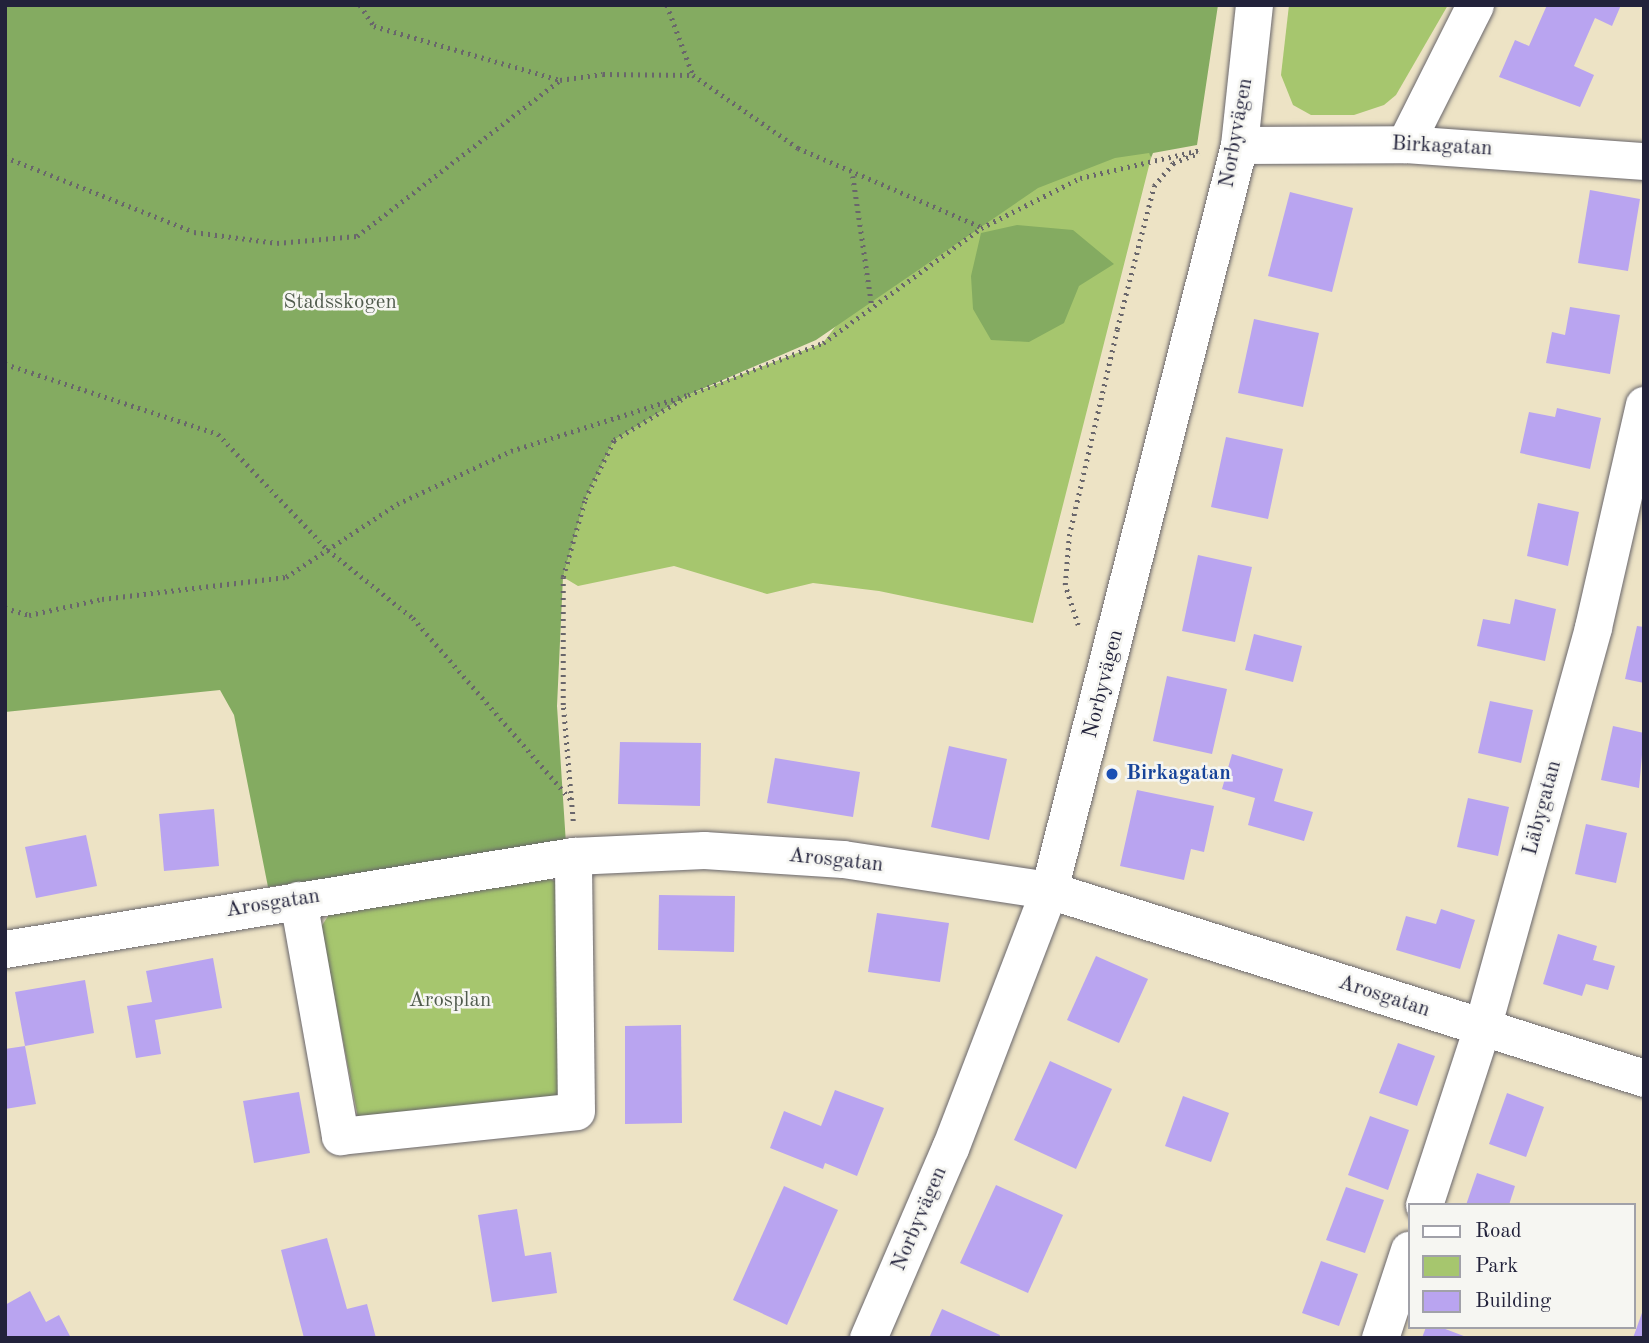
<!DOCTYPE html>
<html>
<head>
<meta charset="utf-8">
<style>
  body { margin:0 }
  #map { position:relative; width:1649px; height:1343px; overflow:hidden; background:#ede3c5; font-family:"Old Standard TT",serif }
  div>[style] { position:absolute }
  .green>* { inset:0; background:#a6c66e }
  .forest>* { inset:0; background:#84ab61 }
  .building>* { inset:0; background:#b9a4f0 }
  .path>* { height:4.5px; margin-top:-2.25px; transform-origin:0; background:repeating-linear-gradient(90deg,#69666b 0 2px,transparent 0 7px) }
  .roads { filter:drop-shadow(0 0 2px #69666b) drop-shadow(0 0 2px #69666b) }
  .minor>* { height:37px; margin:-18.5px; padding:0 18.5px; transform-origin:18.5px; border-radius:18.5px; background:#fff }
  .dots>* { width:19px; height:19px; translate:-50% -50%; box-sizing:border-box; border:4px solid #f6f6f2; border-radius:50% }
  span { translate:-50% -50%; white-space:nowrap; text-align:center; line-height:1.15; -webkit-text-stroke:5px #f6f6f2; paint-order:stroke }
  .street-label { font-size:21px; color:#22223b }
  .park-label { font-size:21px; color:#505b4d }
  .transit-label { font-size:21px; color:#164399; font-weight:700 }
  .left { translate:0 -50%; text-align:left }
  .frame { position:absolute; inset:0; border:7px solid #22223b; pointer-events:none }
  .legend { position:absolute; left:1408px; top:1203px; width:228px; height:126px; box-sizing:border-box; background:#f6f6f2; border:2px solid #a1a1a9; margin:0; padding:9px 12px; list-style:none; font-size:21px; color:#22223b }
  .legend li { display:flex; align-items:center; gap:14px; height:35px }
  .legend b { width:35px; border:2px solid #a1a1a9 }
</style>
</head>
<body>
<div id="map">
  <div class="green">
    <i style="clip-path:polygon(1289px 5px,1448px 5px,1396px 95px,1384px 105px,1354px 115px,1311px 115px,1293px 105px,1281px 75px)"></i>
    <i style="clip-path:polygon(1144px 134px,1151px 158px,1033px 623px,879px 591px,813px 583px,767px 594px,674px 566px,578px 586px,563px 577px,585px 499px,614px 440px,688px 395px,823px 343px,872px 278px,886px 221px)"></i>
    <i style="clip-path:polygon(544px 878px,563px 883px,565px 1098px,359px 1123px,321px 927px,332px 910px)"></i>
  </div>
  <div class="forest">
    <i style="clip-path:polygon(5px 5px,1218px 5px,1197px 145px,1153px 153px,1151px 158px,1149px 153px,1115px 158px,1038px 188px,816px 340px,688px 395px,614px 440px,585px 499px,563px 577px,557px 706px,566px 844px,268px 887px,234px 715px,220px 690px,5px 712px)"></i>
    <i style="clip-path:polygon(1017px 225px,1073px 230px,1114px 264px,1079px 286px,1064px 323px,1029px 342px,991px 340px,973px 309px,971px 276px,981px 233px)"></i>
  </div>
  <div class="building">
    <i style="clip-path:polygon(1547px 5px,1621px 5px,1612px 26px,1595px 18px,1574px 66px,1594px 75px,1580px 107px,1499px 77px,1515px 40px,1529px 46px)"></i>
    <i style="clip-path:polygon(1590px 190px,1640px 199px,1628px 271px,1578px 263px)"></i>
    <i style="clip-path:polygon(1290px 192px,1353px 208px,1332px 292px,1268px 276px)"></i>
    <i style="clip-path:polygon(1570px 307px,1620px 315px,1610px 374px,1546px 363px,1552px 332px,1565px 335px)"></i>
    <i style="clip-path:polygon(1254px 319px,1319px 333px,1303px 407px,1238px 393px)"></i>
    <i style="clip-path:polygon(1557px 408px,1601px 418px,1590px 469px,1520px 453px,1529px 412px,1555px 417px)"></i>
    <i style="clip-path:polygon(1226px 437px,1283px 449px,1268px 519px,1211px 507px)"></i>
    <i style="clip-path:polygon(1538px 503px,1579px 512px,1568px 566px,1527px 556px)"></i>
    <i style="clip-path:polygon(1198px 555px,1252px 567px,1235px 642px,1182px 631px)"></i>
    <i style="clip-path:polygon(1515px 599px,1556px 609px,1545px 661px,1477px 646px,1483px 619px,1510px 624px)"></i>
    <i style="clip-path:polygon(1637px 626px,1644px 627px,1644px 683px,1625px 679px)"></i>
    <i style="clip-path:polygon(1254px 634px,1302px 646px,1293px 682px,1245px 670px)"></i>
    <i style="clip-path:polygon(1167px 676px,1227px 689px,1212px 754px,1153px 741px)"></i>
    <i style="clip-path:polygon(1490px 701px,1533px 710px,1521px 763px,1478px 753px)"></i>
    <i style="clip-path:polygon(1613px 726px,1644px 733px,1639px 788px,1601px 780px)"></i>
    <i style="clip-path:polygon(620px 742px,701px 743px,700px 806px,618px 804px)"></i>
    <i style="clip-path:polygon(949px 746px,1007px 759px,989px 840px,931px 827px)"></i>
    <i style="clip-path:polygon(1232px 754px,1283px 769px,1274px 801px,1313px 812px,1304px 841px,1248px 825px,1255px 798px,1222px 789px)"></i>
    <i style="clip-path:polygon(775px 758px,860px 772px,853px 817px,767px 803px)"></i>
    <i style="clip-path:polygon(1137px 790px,1214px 806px,1204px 852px,1191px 849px,1184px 880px,1120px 866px)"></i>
    <i style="clip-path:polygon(1468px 798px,1509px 807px,1498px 856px,1457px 847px)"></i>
    <i style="clip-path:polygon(214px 809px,219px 866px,164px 871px,159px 814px)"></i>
    <i style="clip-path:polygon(1586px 824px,1627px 833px,1616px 883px,1575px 874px)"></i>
    <i style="clip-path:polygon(86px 835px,97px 886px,36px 898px,25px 847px)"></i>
    <i style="clip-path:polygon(659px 895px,735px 896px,734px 952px,658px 950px)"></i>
    <i style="clip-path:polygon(1441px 909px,1475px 920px,1460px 969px,1396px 950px,1406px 916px,1436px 924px)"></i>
    <i style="clip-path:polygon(877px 913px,949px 923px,940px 982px,868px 972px)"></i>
    <i style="clip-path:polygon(1558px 934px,1597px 946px,1593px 960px,1615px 966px,1608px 990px,1586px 984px,1582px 996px,1543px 984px)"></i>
    <i style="clip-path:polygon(1096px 956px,1148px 979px,1119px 1043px,1067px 1020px)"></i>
    <i style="clip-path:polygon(213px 958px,222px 1008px,155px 1020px,161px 1054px,136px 1058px,127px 1006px,152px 1002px,146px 971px)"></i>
    <i style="clip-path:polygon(85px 980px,94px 1033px,25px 1046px,36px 1104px,5px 1109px,5px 1049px,25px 1046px,15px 992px)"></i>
    <i style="clip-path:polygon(681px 1025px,682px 1123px,625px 1124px,625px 1026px)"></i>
    <i style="clip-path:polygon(1398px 1043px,1435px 1056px,1417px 1106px,1379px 1093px)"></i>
    <i style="clip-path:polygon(1050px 1061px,1112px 1089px,1076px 1169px,1014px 1140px)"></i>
    <i style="clip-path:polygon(835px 1090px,884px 1108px,857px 1176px,825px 1163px,823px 1169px,770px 1148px,784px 1111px,821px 1126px)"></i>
    <i style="clip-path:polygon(299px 1092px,310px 1153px,254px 1163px,243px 1101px)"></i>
    <i style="clip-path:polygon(1507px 1093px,1544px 1107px,1526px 1157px,1489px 1144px)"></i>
    <i style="clip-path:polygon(1183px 1096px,1229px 1113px,1211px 1162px,1165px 1146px)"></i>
    <i style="clip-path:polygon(1370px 1116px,1409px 1130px,1388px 1190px,1348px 1175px)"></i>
    <i style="clip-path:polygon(1477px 1173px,1515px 1186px,1509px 1205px,1466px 1205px)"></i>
    <i style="clip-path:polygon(996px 1185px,1063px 1215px,1028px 1293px,960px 1263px)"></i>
    <i style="clip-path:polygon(784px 1186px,838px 1210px,787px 1325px,733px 1300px)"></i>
    <i style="clip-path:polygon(1346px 1187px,1384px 1200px,1365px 1253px,1326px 1240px)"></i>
    <i style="clip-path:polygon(517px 1209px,525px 1256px,551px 1252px,557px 1293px,492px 1302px,478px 1215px)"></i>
    <i style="clip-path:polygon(327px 1238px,347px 1309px,367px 1304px,376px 1338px,304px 1338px,281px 1250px)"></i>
    <i style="clip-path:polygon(1321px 1261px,1358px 1274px,1339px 1326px,1302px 1313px)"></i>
    <i style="clip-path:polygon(30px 1291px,46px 1322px,59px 1315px,71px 1338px,5px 1338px,5px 1305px)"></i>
    <i style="clip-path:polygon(942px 1309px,1000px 1335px,999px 1338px,929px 1338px)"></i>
    <i style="clip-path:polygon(1643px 1310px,1644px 1338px,1633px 1338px)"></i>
    <i style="clip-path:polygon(1426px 1327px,1440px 1327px,1469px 1338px,1422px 1338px)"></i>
  </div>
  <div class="path">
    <i style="left:360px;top:5px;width:25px;rotate:56deg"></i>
    <i style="left:374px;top:26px;width:194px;rotate:16.2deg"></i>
    <i style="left:560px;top:80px;width:43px;rotate:-7.9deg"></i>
    <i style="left:603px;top:74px;width:90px;rotate:0.6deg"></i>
    <i style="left:667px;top:5px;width:75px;rotate:69.6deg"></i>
    <i style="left:693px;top:75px;width:128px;rotate:34.8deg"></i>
    <i style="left:798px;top:148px;width:199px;rotate:23.3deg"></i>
    <i style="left:5px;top:157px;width:203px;rotate:21.6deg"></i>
    <i style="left:194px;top:232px;width:84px;rotate:7.5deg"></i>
    <i style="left:277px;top:243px;width:80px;rotate:-5deg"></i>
    <i style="left:357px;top:236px;width:256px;rotate:-37.5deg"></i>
    <i style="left:853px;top:176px;width:132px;rotate:81.7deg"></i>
    <i style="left:5px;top:364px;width:224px;rotate:18.2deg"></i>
    <i style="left:218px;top:434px;width:160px;rotate:46.5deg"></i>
    <i style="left:328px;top:550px;width:109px;rotate:38.7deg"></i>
    <i style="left:413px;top:618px;width:244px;rotate:49deg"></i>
    <i style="left:5px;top:608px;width:25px;rotate:16deg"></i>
    <i style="left:29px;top:615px;width:75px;rotate:-12.4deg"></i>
    <i style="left:102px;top:599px;width:185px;rotate:-6.8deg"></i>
    <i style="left:286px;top:577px;width:133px;rotate:-33.3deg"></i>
    <i style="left:397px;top:504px;width:126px;rotate:-24.9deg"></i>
    <i style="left:511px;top:451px;width:186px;rotate:-17.6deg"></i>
    <i style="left:688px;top:395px;width:145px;rotate:-21.1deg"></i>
    <i style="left:823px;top:343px;width:195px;rotate:-36deg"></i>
    <i style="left:981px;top:228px;width:111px;rotate:-26.8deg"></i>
    <i style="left:1080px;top:178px;width:123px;rotate:-13.1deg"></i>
    <i style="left:1078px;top:625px;width:42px;rotate:-108deg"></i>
    <i style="left:1065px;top:585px;width:49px;rotate:-85.3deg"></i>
    <i style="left:1069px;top:536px;width:212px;rotate:-76.9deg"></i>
    <i style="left:1117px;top:329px;width:148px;rotate:-75.5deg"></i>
    <i style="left:1154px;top:186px;width:30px;rotate:-50deg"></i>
    <i style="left:1173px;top:163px;width:28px;rotate:-21deg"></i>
    <i style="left:573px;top:821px;width:116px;rotate:-94.9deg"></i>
    <i style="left:563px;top:705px;width:128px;rotate:-90deg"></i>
    <i style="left:563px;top:577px;width:81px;rotate:-74.2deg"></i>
    <i style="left:585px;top:499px;width:66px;rotate:-63.8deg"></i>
    <i style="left:614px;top:440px;width:79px;rotate:-31.1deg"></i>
  </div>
  <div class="roads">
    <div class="minor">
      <i style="left:1405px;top:144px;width:156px;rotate:-63.3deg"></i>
      <i style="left:1239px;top:145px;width:166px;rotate:-0.3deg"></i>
      <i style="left:1405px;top:144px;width:240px;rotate:4.1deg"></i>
      <i style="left:298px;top:900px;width:240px;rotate:79.9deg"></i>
      <i style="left:340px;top:1136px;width:237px;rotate:-6deg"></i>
      <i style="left:576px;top:1111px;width:255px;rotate:-90.7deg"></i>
      <i style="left:5px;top:949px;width:576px;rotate:-9.3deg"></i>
      <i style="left:573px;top:856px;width:131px;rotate:-2.6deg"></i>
      <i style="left:704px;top:850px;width:139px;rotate:3.7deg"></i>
      <i style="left:843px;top:859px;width:208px;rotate:8.6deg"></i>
      <i style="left:1049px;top:890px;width:624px;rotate:17.53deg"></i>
      <i style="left:1424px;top:1205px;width:186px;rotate:-71.9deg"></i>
      <i style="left:1482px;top:1028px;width:416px;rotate:-74.5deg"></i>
      <i style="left:1593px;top:627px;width:228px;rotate:-77.1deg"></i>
      <i style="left:868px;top:1338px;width:207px;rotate:-66.7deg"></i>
      <i style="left:950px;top:1148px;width:276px;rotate:-69deg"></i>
      <i style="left:1049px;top:890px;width:769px;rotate:-75.69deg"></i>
      <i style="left:1239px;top:145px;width:141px;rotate:-83.9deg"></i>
      <i style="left:1380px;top:1338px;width:93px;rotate:-71.8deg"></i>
    </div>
  </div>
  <div class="dots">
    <i style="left:1112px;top:774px;background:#1a4fb4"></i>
  </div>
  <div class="street-label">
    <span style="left:1237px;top:133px;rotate:-80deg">Norbyvägen</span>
    <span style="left:1442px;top:147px;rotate:3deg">Birkagatan</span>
    <span style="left:1104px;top:684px;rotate:-76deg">Norbyvägen</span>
    <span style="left:1543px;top:808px;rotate:-75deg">Läbygatan</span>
    <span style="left:836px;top:861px;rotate:6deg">Arosgatan</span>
    <span style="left:273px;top:904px;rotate:-9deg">Arosgatan</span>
    <span style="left:1384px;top:997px;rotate:18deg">Arosgatan</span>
    <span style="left:920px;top:1219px;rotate:-67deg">Norbyvägen</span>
  </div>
  <div class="park-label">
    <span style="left:340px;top:303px">Stadsskogen</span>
    <span style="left:450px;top:1001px">Arosplan</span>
  </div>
  <div class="transit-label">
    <span class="left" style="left:1126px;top:774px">Birkagatan</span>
  </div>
  <div class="frame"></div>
  <ul class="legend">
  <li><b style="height:9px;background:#fff"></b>Road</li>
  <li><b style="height:19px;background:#a6c66e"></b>Park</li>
  <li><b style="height:19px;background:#b9a4f0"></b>Building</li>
  </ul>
</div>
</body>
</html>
